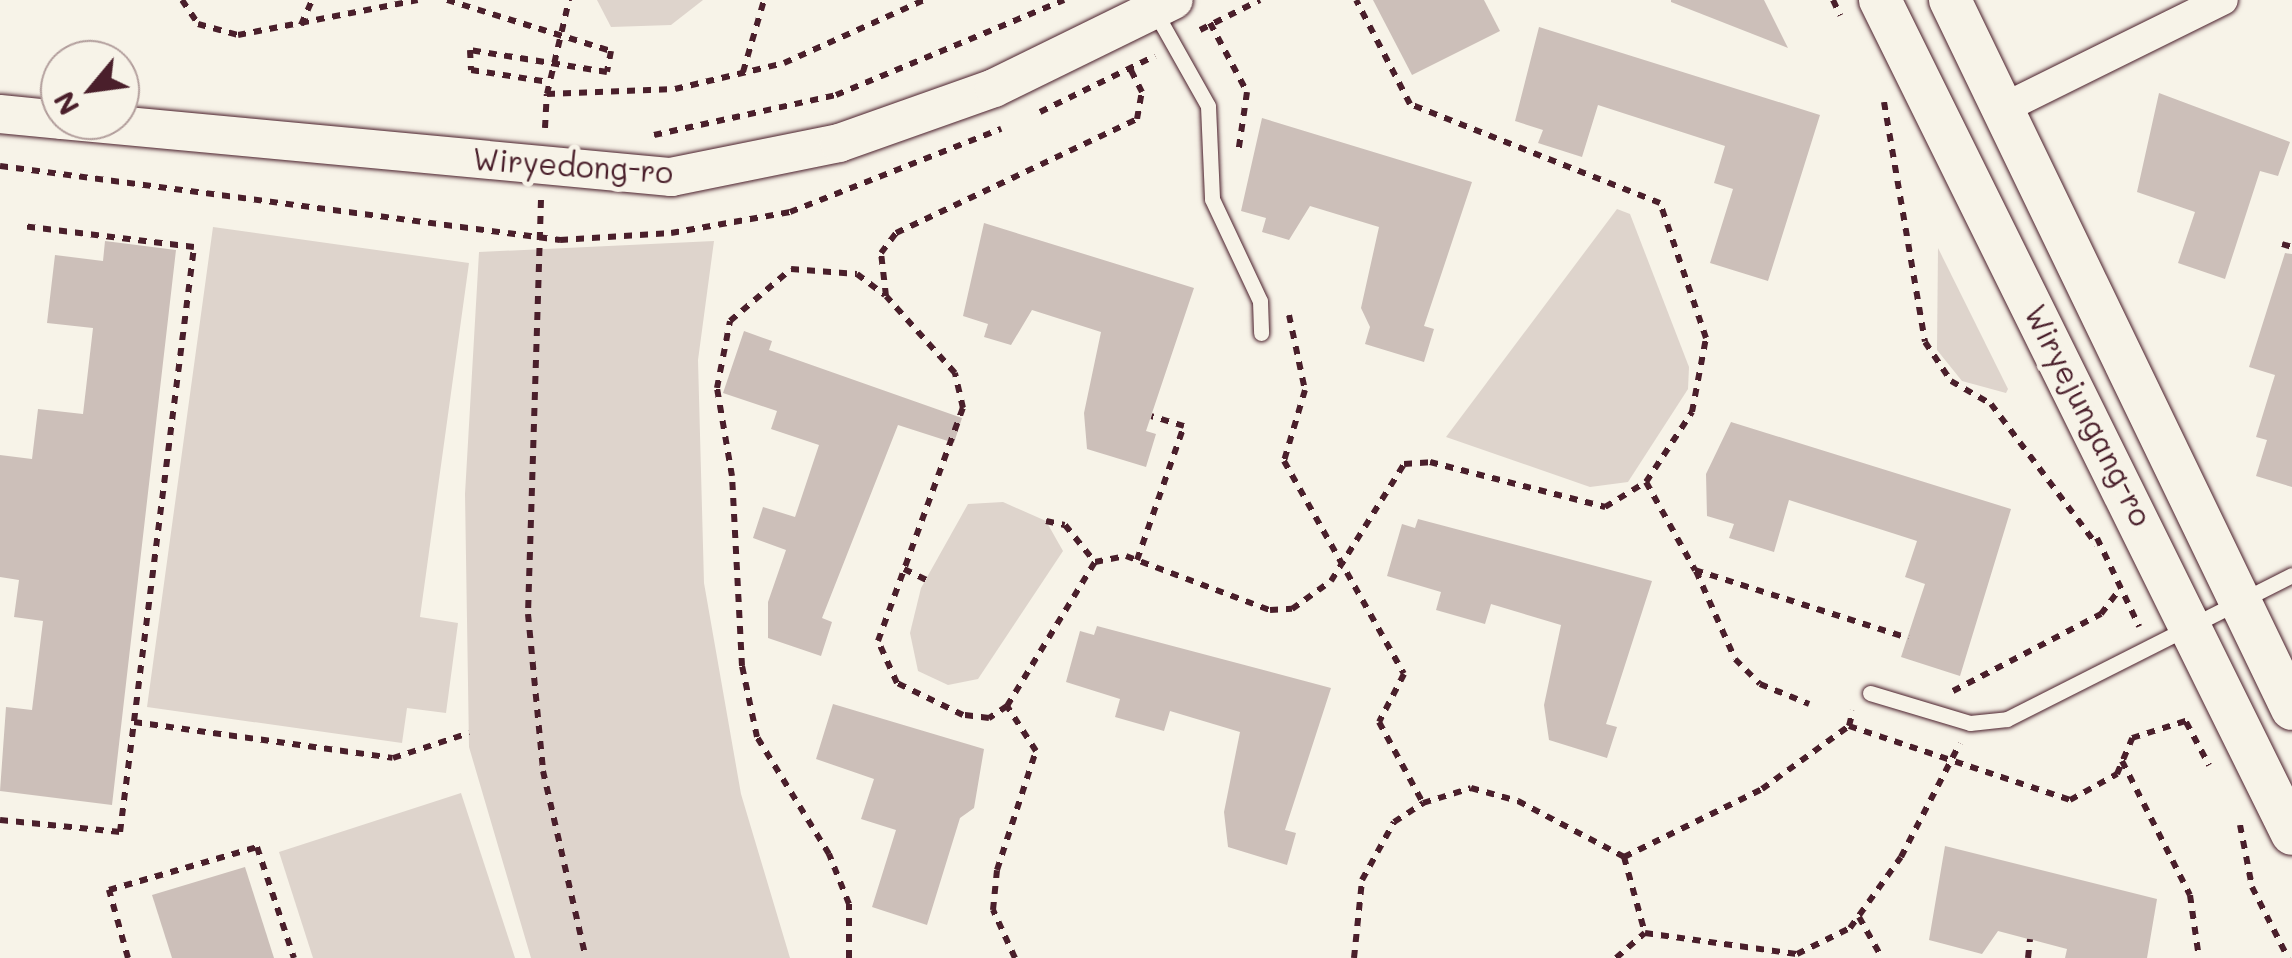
<!DOCTYPE html>
<html>
<head>
<meta charset="utf-8">
<style>
  body { margin:0 }
  #map { position:relative; width:2292px; height:958px; overflow:hidden; background:#f7f3e8; font-family:Mali,sans-serif }
  div>[style] { position:absolute }
  .green>* { inset:0; background:#ded4cc }
  .building>* { inset:0; background:#ccbfb9 }
  .path>* { height:6px; margin-top:-3px; transform-origin:0; background:repeating-linear-gradient(90deg,#4a1f2b 0 8px,transparent 0 16px) }
  .roads { filter:drop-shadow(0 0 2px #4a1f2b) drop-shadow(0 0 2px #4a1f2b) }
  .service>* { height:15px; margin:-7.5px; padding:0 7.5px; transform-origin:7.5px; border-radius:7.5px; background:#f7f3e8 }
  .minor>* { height:30px; margin:-15px; padding:0 15px; transform-origin:15px; border-radius:15px; background:#f7f3e8 }
  .tertiary>* { height:38px; margin:-19px; padding:0 19px; transform-origin:19px; border-radius:19px; background:#f7f3e8 }
  .secondary>* { height:42px; margin:-21px; padding:0 21px; transform-origin:21px; border-radius:21px; background:#f7f3e8 }
  span { translate:-50% -50%; white-space:nowrap; text-align:center; line-height:1.15; -webkit-text-stroke:10px #f7f3e8; paint-order:stroke }
  .street-label { font-size:30px; color:#4a1f2b }
  .north { position:absolute; left:40px; top:40px; width:100px; height:100px; box-sizing:border-box; background:#f7f3e8; border:2px solid #b29e9c; border-radius:50%; rotate:241deg; font-size:28px; font-weight:700; line-height:40px; text-align:center; color:#4a1f2b }
  .north::after { content:''; display:block; margin:auto; width:35px; height:45px; background:#4a1f2b; clip-path:polygon(50% 0,100% 100%,50% 72%,0 100%) }
</style>
</head>
<body>
<div id="map">
  <div class="green">
    <i style="clip-path:polygon(597px 0,703px 0,671px 25px,611px 27px)"></i>
    <i style="clip-path:polygon(1617px 209px,1630px 214px,1689px 367px,1688px 389px,1628px 482px,1590px 487px,1446px 437px)"></i>
    <i style="clip-path:polygon(213px 227px,469px 263px,420px 617px,458px 623px,446px 713px,407px 708px,402px 743px,147px 707px)"></i>
    <i style="clip-path:polygon(714px 241px,698px 360px,704px 583px,741px 794px,790px 958px,531px 958px,469px 747px,465px 494px,479px 252px)"></i>
    <i style="clip-path:polygon(1938px 248px,2008px 389px,2006px 393px,1962px 381px,1937px 350px)"></i>
    <i style="clip-path:polygon(1003px 502px,1046px 521px,1063px 551px,978px 679px,948px 685px,918px 671px,910px 633px,921px 588px,968px 504px)"></i>
    <i style="clip-path:polygon(461px 793px,515px 958px,313px 958px,279px 852px)"></i>
  </div>
  <div class="building">
    <i style="clip-path:polygon(1373px 0,1484px 0,1500px 31px,1412px 75px)"></i>
    <i style="clip-path:polygon(1671px 0,1764px 0,1788px 48px,1671px 2px)"></i>
    <i style="clip-path:polygon(1539px 27px,1820px 115px,1768px 281px,1710px 263px,1733px 189px,1714px 183px,1725px 146px,1598px 105px,1582px 157px,1538px 143px,1543px 130px,1515px 121px)"></i>
    <i style="clip-path:polygon(2159px 93px,2290px 142px,2278px 176px,2260px 171px,2225px 279px,2178px 263px,2195px 212px,2137px 192px)"></i>
    <i style="clip-path:polygon(1262px 118px,1472px 182px,1424px 326px,1434px 329px,1424px 362px,1365px 344px,1370px 327px,1361px 308px,1379px 227px,1310px 206px,1289px 240px,1262px 232px,1266px 218px,1241px 211px)"></i>
    <i style="clip-path:polygon(984px 223px,1194px 288px,1146px 431px,1156px 434px,1146px 467px,1087px 449px,1084px 413px,1101px 332px,1032px 310px,1011px 345px,984px 337px,988px 324px,963px 316px)"></i>
    <i style="clip-path:polygon(105px 241px,176px 250px,112px 805px,0 791px,6px 707px,32px 710px,43px 621px,14px 617px,19px 580px,0 577px,0 455px,32px 459px,38px 409px,83px 414px,93px 328px,47px 323px,55px 255px,103px 261px)"></i>
    <i style="clip-path:polygon(2285px 253px,2292px 254px,2292px 487px,2256px 476px,2267px 440px,2256px 437px,2275px 375px,2249px 367px)"></i>
    <i style="clip-path:polygon(744px 331px,772px 341px,769px 350px,962px 418px,954px 443px,898px 425px,822px 618px,832px 622px,821px 656px,768px 638px,768px 602px,786px 550px,753px 538px,763px 507px,795px 517px,819px 445px,771px 429px,777px 411px,723px 393px)"></i>
    <i style="clip-path:polygon(1731px 422px,2011px 509px,1960px 676px,1901px 657px,1925px 584px,1905px 577px,1917px 541px,1789px 500px,1774px 552px,1729px 538px,1734px 524px,1707px 516px,1706px 474px)"></i>
    <i style="clip-path:polygon(1418px 519px,1652px 581px,1606px 724px,1617px 727px,1607px 758px,1549px 740px,1544px 705px,1561px 625px,1491px 604px,1485px 624px,1436px 610px,1441px 592px,1387px 576px,1402px 524px,1415px 528px)"></i>
    <i style="clip-path:polygon(1097px 626px,1331px 688px,1285px 830px,1296px 833px,1287px 865px,1228px 847px,1224px 812px,1240px 732px,1170px 711px,1164px 731px,1115px 717px,1120px 699px,1066px 682px,1080px 631px,1094px 635px)"></i>
    <i style="clip-path:polygon(833px 704px,984px 749px,974px 808px,960px 818px,927px 925px,872px 907px,896px 830px,861px 819px,874px 779px,816px 759px)"></i>
    <i style="clip-path:polygon(1945px 846px,2157px 899px,2147px 958px,2065px 958px,2067px 949px,1998px 931px,1982px 954px,1929px 940px)"></i>
    <i style="clip-path:polygon(245px 867px,274px 958px,172px 958px,152px 895px)"></i>
  </div>
  <div class="path">
    <i style="left:182px;top:0;width:29px;rotate:56deg"></i>
    <i style="left:198px;top:24px;width:41px;rotate:15.4deg"></i>
    <i style="left:238px;top:35px;width:183px;rotate:-11deg"></i>
    <i style="left:447px;top:0;width:172px;rotate:17.3deg"></i>
    <i style="left:611px;top:51px;width:21px;rotate:101deg"></i>
    <i style="left:607px;top:72px;width:139px;rotate:-170.9deg"></i>
    <i style="left:470px;top:50px;width:20px;rotate:87deg"></i>
    <i style="left:471px;top:70px;width:79px;rotate:8.7deg"></i>
    <i style="left:1833px;top:0;width:17px;rotate:65deg"></i>
    <i style="left:1210px;top:23px;width:78px;rotate:61.8deg"></i>
    <i style="left:1247px;top:92px;width:63px;rotate:98.3deg"></i>
    <i style="left:301px;top:25px;width:27px;rotate:-66deg"></i>
    <i style="left:1200px;top:30px;width:67px;rotate:-26.6deg"></i>
    <i style="left:743px;top:72px;width:75px;rotate:-73.7deg"></i>
    <i style="left:547px;top:94px;width:97px;rotate:-76.8deg"></i>
    <i style="left:1884px;top:102px;width:243px;rotate:80.3deg"></i>
    <i style="left:1925px;top:342px;width:47px;rotate:56.3deg"></i>
    <i style="left:1951px;top:381px;width:46px;rotate:29.9deg"></i>
    <i style="left:1991px;top:404px;width:176px;rotate:53.1deg"></i>
    <i style="left:1040px;top:112px;width:128px;rotate:-26deg"></i>
    <i style="left:545px;top:128px;width:34px;rotate:-87deg"></i>
    <i style="left:547px;top:94px;width:128px;rotate:-2.2deg"></i>
    <i style="left:675px;top:89px;width:112px;rotate:-13.4deg"></i>
    <i style="left:784px;top:63px;width:154px;rotate:-24.2deg"></i>
    <i style="left:654px;top:135px;width:186px;rotate:-12.4deg"></i>
    <i style="left:836px;top:95px;width:247px;rotate:-22.6deg"></i>
    <i style="left:0;top:166px;width:565px;rotate:7.53deg"></i>
    <i style="left:560px;top:240px;width:111px;rotate:-3.6deg"></i>
    <i style="left:671px;top:233px;width:121px;rotate:-10deg"></i>
    <i style="left:790px;top:212px;width:227px;rotate:-21.5deg"></i>
    <i style="left:541px;top:200px;width:414px;rotate:91.8deg"></i>
    <i style="left:528px;top:614px;width:158px;rotate:84.5deg"></i>
    <i style="left:543px;top:771px;width:192px;rotate:77.1deg"></i>
    <i style="left:2282px;top:244px;width:10px;rotate:17deg"></i>
    <i style="left:1289px;top:315px;width:77px;rotate:78deg"></i>
    <i style="left:1305px;top:390px;width:74px;rotate:106.5deg"></i>
    <i style="left:1284px;top:461px;width:244px;rotate:60.6deg"></i>
    <i style="left:1404px;top:674px;width:54px;rotate:117.5deg"></i>
    <i style="left:1379px;top:722px;width:92px;rotate:61.5deg"></i>
    <i style="left:1646px;top:482px;width:101px;rotate:60.9deg"></i>
    <i style="left:1695px;top:570px;width:224px;rotate:17.7deg"></i>
    <i style="left:1046px;top:521px;width:19px;rotate:12deg"></i>
    <i style="left:1065px;top:525px;width:48px;rotate:51deg"></i>
    <i style="left:2097px;top:538px;width:98px;rotate:64.5deg"></i>
    <i style="left:1137px;top:560px;width:142px;rotate:-70.7deg"></i>
    <i style="left:1184px;top:426px;width:34px;rotate:-163deg"></i>
    <i style="left:904px;top:569px;width:25px;rotate:26deg"></i>
    <i style="left:1696px;top:571px;width:96px;rotate:66.1deg"></i>
    <i style="left:1735px;top:659px;width:35px;rotate:45deg"></i>
    <i style="left:1760px;top:684px;width:53px;rotate:22.2deg"></i>
    <i style="left:1953px;top:691px;width:167px;rotate:-27.5deg"></i>
    <i style="left:2101px;top:614px;width:31px;rotate:-53deg"></i>
    <i style="left:1007px;top:706px;width:22px;rotate:146deg"></i>
    <i style="left:989px;top:718px;width:26px;rotate:-173deg"></i>
    <i style="left:963px;top:715px;width:73px;rotate:-154.1deg"></i>
    <i style="left:897px;top:683px;width:46px;rotate:-114.3deg"></i>
    <i style="left:878px;top:641px;width:248px;rotate:-70deg"></i>
    <i style="left:963px;top:408px;width:36px;rotate:-103deg"></i>
    <i style="left:955px;top:373px;width:103px;rotate:-131.9deg"></i>
    <i style="left:886px;top:296px;width:43px;rotate:-96.6deg"></i>
    <i style="left:881px;top:253px;width:25px;rotate:-53deg"></i>
    <i style="left:896px;top:233px;width:267px;rotate:-25.3deg"></i>
    <i style="left:1137px;top:119px;width:27px;rotate:-80deg"></i>
    <i style="left:1142px;top:92px;width:29px;rotate:-117deg"></i>
    <i style="left:134px;top:722px;width:261px;rotate:7.9deg"></i>
    <i style="left:393px;top:758px;width:80px;rotate:-18.2deg"></i>
    <i style="left:2186px;top:722px;width:49px;rotate:61.9deg"></i>
    <i style="left:1849px;top:726px;width:233px;rotate:18.5deg"></i>
    <i style="left:2070px;top:800px;width:54px;rotate:-29deg"></i>
    <i style="left:2117px;top:774px;width:39px;rotate:-67deg"></i>
    <i style="left:2132px;top:738px;width:63px;rotate:-17.6deg"></i>
    <i style="left:2122px;top:761px;width:150px;rotate:63.1deg"></i>
    <i style="left:2190px;top:895px;width:64px;rotate:81.9deg"></i>
    <i style="left:0;top:820px;width:121px;rotate:5.7deg"></i>
    <i style="left:120px;top:832px;width:590px;rotate:-82.79deg"></i>
    <i style="left:194px;top:247px;width:171px;rotate:-173deg"></i>
    <i style="left:2240px;top:825px;width:63px;rotate:79deg"></i>
    <i style="left:2252px;top:887px;width:80px;rotate:63.1deg"></i>
    <i style="left:1624px;top:857px;width:79px;rotate:74.6deg"></i>
    <i style="left:1859px;top:917px;width:47px;rotate:60.7deg"></i>
    <i style="left:128px;top:958px;width:71px;rotate:-105.6deg"></i>
    <i style="left:109px;top:890px;width:154px;rotate:-16.2deg"></i>
    <i style="left:257px;top:847px;width:117px;rotate:71.6deg"></i>
    <i style="left:849px;top:958px;width:54px;rotate:-90deg"></i>
    <i style="left:849px;top:904px;width:54px;rotate:-111.8deg"></i>
    <i style="left:829px;top:854px;width:137px;rotate:-121.6deg"></i>
    <i style="left:757px;top:737px;width:73px;rotate:-101.9deg"></i>
    <i style="left:742px;top:666px;width:190px;rotate:-93deg"></i>
    <i style="left:732px;top:476px;width:89px;rotate:-99.7deg"></i>
    <i style="left:717px;top:388px;width:68px;rotate:-79deg"></i>
    <i style="left:730px;top:321px;width:80px;rotate:-40.4deg"></i>
    <i style="left:791px;top:269px;width:66px;rotate:4.3deg"></i>
    <i style="left:857px;top:274px;width:35px;rotate:37deg"></i>
    <i style="left:1015px;top:958px;width:53px;rotate:-114.6deg"></i>
    <i style="left:993px;top:910px;width:40px;rotate:-84.3deg"></i>
    <i style="left:997px;top:870px;width:125px;rotate:-71.9deg"></i>
    <i style="left:1036px;top:751px;width:54px;rotate:-122.8deg"></i>
    <i style="left:1007px;top:706px;width:169px;rotate:-58.6deg"></i>
    <i style="left:1095px;top:562px;width:32px;rotate:-11deg"></i>
    <i style="left:1126px;top:556px;width:154px;rotate:20.6deg"></i>
    <i style="left:1270px;top:610px;width:22px;rotate:-3deg"></i>
    <i style="left:1292px;top:609px;width:48px;rotate:-35.7deg"></i>
    <i style="left:1331px;top:581px;width:138px;rotate:-58deg"></i>
    <i style="left:1404px;top:464px;width:26px;rotate:-4deg"></i>
    <i style="left:1430px;top:462px;width:181px;rotate:14.4deg"></i>
    <i style="left:1605px;top:507px;width:48px;rotate:-31.4deg"></i>
    <i style="left:1646px;top:482px;width:84px;rotate:-56.7deg"></i>
    <i style="left:1692px;top:412px;width:75px;rotate:-79.3deg"></i>
    <i style="left:1706px;top:338px;width:143px;rotate:-108.8deg"></i>
    <i style="left:1660px;top:203px;width:269px;rotate:-158.4deg"></i>
    <i style="left:1410px;top:104px;width:117px;rotate:-117.4deg"></i>
    <i style="left:1354px;top:958px;width:78px;rotate:-84.1deg"></i>
    <i style="left:1362px;top:880px;width:66px;rotate:-61.1deg"></i>
    <i style="left:1394px;top:822px;width:35px;rotate:-33deg"></i>
    <i style="left:1423px;top:803px;width:50px;rotate:-17.4deg"></i>
    <i style="left:1471px;top:788px;width:49px;rotate:15.5deg"></i>
    <i style="left:1518px;top:801px;width:120px;rotate:27.8deg"></i>
    <i style="left:1624px;top:857px;width:154px;rotate:-26.2deg"></i>
    <i style="left:1762px;top:789px;width:107px;rotate:-35.9deg"></i>
    <i style="left:1849px;top:726px;width:16px;rotate:-76deg"></i>
    <i style="left:1616px;top:958px;width:38px;rotate:-41deg"></i>
    <i style="left:1645px;top:933px;width:153px;rotate:7.9deg"></i>
    <i style="left:1797px;top:954px;width:59px;rotate:-26.1deg"></i>
    <i style="left:1850px;top:928px;width:87px;rotate:-54.3deg"></i>
    <i style="left:1901px;top:857px;width:128px;rotate:-62.6deg"></i>
    <i style="left:2028px;top:958px;width:19px;rotate:-84deg"></i>
  </div>
  <div class="roads">
    <div class="service">
      <i style="left:1154px;top:10px;width:110px;rotate:60.6deg"></i>
      <i style="left:1208px;top:106px;width:93px;rotate:87.5deg"></i>
      <i style="left:1212px;top:199px;width:113px;rotate:64.8deg"></i>
      <i style="left:1260px;top:301px;width:32px;rotate:88deg"></i>
      <i style="left:1870px;top:693px;width:104px;rotate:16.7deg"></i>
      <i style="left:1970px;top:723px;width:37px;rotate:-6deg"></i>
      <i style="left:2007px;top:719px;width:319px;rotate:-26.8deg"></i>
    </div>
    <div class="minor">
      <i style="left:2004px;top:108px;width:244px;rotate:-26.3deg"></i>
    </div>
    <div class="tertiary">
      <i style="left:0;top:114px;width:60px;rotate:5.7deg"></i>
      <i style="left:62px;top:120px;width:612px;rotate:5.35deg"></i>
      <i style="left:671px;top:177px;width:171px;rotate:-11.4deg"></i>
      <i style="left:839px;top:143px;width:164px;rotate:-19.5deg"></i>
      <i style="left:994px;top:88px;width:200px;rotate:-26.1deg"></i>
    </div>
    <div class="secondary">
      <i style="left:1880px;top:0;width:930px;rotate:63.71deg"></i>
      <i style="left:1950px;top:0;width:787px;rotate:64.25deg"></i>
    </div>
  </div>
  <div class="street-label">
    <span style="left:573px;top:165px;rotate:4deg">Wiryedong-ro</span>
    <span style="left:2089px;top:415px;rotate:63deg">Wiryejungang-ro</span>
  </div>
  <div class="north">N</div>
</div>
</body>
</html>
